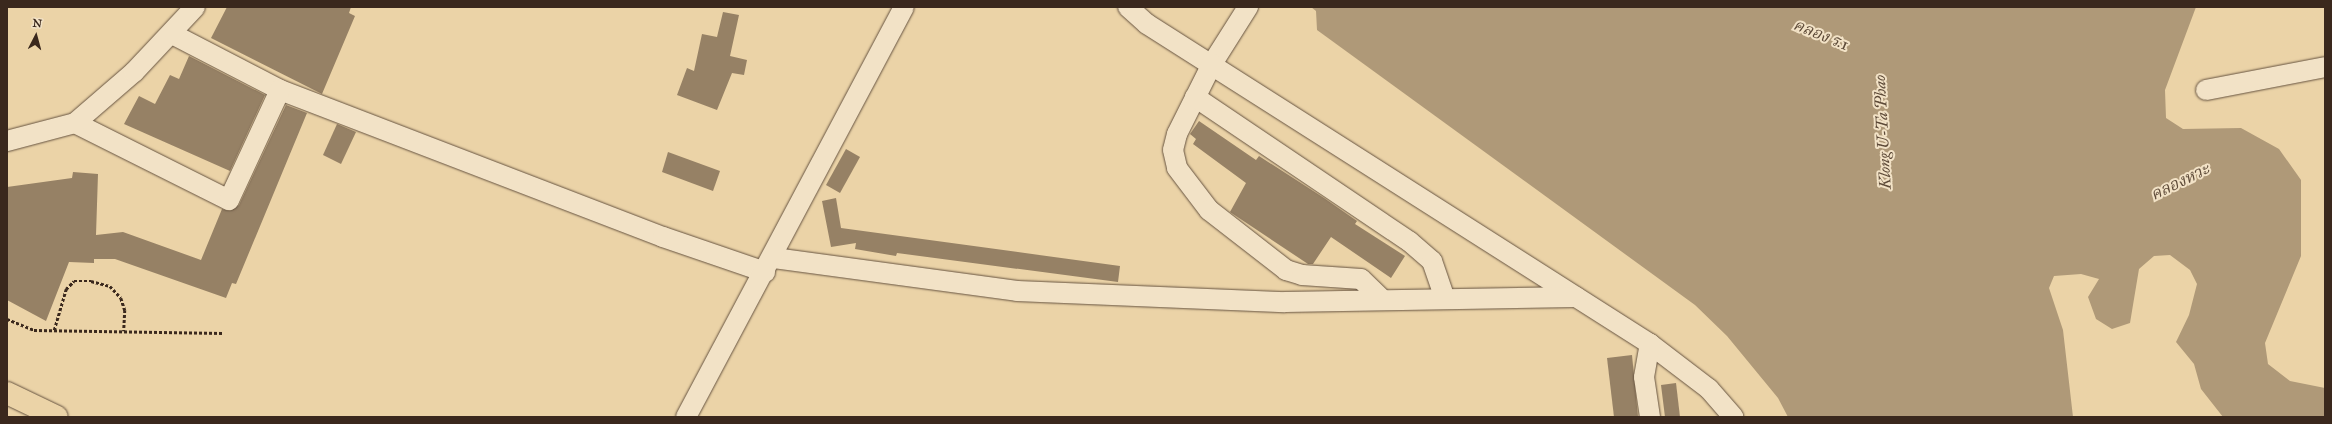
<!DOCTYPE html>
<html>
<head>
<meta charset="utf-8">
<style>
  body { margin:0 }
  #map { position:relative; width:2332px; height:424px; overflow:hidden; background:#ebd3a7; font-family:"IM FELL Great Primer","Noto Serif Thai",serif }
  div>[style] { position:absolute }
  .water>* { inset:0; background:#af9978 }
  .building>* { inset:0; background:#968165 }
  .path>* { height:2.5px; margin-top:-1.25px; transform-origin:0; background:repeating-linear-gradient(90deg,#3a281d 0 3px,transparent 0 5px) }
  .roads { filter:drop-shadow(0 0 1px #665340) drop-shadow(0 0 1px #665340) }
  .minor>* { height:20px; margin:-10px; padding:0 10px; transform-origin:10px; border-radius:10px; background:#f2e2c6 }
  .highway>* { height:22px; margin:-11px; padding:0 11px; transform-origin:11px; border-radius:11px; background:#ebd3a7 }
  span { translate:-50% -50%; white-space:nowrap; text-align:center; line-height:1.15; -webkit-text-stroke:4px #f2e2c6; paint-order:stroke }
  .water-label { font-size:16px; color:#5d4a38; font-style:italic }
  .frame { position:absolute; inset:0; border:8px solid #3a281d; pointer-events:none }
  .north { position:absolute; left:16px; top:16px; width:40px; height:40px; -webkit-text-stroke:3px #f2e2c6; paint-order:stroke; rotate:6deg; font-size:11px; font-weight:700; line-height:16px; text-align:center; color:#3a281d }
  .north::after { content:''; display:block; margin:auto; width:14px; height:18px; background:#3a281d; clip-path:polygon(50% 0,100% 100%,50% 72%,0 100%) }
</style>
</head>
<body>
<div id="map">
  <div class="water">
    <i style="clip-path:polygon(1311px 7px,2196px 7px,2165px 90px,2166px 118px,2183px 129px,2241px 128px,2279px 149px,2301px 180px,2301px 256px,2265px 343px,2268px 364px,2290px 381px,2325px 388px,2325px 417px,2223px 417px,2201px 389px,2194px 364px,2176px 342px,2189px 315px,2197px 284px,2190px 270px,2170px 255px,2154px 256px,2139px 269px,2130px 323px,2112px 329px,2096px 319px,2088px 297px,2099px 279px,2081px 274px,2054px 276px,2049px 288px,2063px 330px,2073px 417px,1788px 417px,1778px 398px,1727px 336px,1695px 305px,1317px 30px,1316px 11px)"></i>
  </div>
  <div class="building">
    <i style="clip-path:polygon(227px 7px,351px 7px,349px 13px,355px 16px,322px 94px,211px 38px)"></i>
    <i style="clip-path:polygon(723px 12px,739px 15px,730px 56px,747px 60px,744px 75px,732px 73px,717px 110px,677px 95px,687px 68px,694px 71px,702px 34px,717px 37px)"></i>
    <i style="clip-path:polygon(189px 56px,265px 95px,230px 171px,124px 124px,139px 96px,155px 104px,170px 75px,179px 79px)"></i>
    <i style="clip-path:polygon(286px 105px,307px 113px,236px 284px,232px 283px,226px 298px,115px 259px,94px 259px,94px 263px,69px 262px,46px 321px,7px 300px,7px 187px,72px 178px,73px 172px,98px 174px,96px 235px,123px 232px,201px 260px,222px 209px,230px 211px,239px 205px)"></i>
    <i style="clip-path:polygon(1199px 121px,1256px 160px,1259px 156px,1324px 198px,1357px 221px,1355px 224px,1405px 256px,1391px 278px,1331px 237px,1313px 264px,1308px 264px,1230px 212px,1246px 183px,1193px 144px,1196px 139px,1190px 134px)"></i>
    <i style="clip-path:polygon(337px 124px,356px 132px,341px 164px,323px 155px)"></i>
    <i style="clip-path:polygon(846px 149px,860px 157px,840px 193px,826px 185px)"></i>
    <i style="clip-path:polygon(668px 152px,720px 171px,713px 191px,662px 172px)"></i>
    <i style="clip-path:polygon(836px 198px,841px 228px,1120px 266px,1118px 282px,897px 253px,896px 256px,855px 249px,856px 243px,831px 247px,822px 201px)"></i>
    <i style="clip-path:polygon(1632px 355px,1638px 417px,1614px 417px,1607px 358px)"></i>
    <i style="clip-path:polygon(1676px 383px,1680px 417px,1665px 417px,1661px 385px)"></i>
  </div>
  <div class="path">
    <i style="left:7px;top:319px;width:29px;rotate:22deg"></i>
    <i style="left:34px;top:330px;width:189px;rotate:0.9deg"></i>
    <i style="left:54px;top:330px;width:43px;rotate:-73.7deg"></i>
    <i style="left:66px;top:289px;width:11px;rotate:-45deg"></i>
    <i style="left:74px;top:281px;width:17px"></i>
    <i style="left:91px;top:281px;width:20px;rotate:15deg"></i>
    <i style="left:110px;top:286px;width:16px;rotate:47deg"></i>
    <i style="left:121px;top:298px;width:13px;rotate:72deg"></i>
    <i style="left:125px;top:310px;width:21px;rotate:93deg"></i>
  </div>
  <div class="roads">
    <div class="minor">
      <i style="left:1128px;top:7px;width:25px;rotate:42deg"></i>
      <i style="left:1147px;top:24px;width:596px;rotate:32.46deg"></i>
      <i style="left:1650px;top:344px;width:74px;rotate:37.3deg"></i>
      <i style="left:1709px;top:389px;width:37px;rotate:49deg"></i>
      <i style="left:1248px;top:7px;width:67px;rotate:122.3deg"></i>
      <i style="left:1212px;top:64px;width:78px;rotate:116.6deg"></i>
      <i style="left:1177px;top:134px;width:16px;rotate:104deg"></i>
      <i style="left:1173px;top:150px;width:18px;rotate:77deg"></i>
      <i style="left:1177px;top:168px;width:53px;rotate:52.7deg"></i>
      <i style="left:1209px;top:210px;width:98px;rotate:37.9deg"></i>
      <i style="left:1286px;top:270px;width:17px;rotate:17deg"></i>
      <i style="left:1302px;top:275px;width:59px;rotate:3.9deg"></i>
      <i style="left:1361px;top:279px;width:28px;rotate:44deg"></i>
      <i style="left:172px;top:34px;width:122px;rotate:27.4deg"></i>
      <i style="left:280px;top:90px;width:410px;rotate:21deg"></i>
      <i style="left:663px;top:237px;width:108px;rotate:18.9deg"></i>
      <i style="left:2206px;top:90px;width:121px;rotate:-10.9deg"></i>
      <i style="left:1195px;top:97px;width:259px;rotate:34deg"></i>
      <i style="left:1410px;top:242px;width:29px;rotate:41deg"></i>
      <i style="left:1432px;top:261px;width:40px;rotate:71.1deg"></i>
      <i style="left:75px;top:123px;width:172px;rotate:26.6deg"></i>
      <i style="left:229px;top:200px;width:121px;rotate:-65.1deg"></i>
      <i style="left:7px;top:141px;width:70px;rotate:-14.8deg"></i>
      <i style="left:75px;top:123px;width:78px;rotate:-40.8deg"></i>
      <i style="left:134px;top:72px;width:89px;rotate:-46.8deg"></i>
      <i style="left:774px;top:258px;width:245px;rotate:7.7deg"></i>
      <i style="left:1017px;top:291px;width:268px;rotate:2.4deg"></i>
      <i style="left:1285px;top:302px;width:291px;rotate:-1deg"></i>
      <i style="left:686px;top:417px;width:464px;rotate:-62deg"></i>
      <i style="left:1650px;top:417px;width:40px;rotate:-98.5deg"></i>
      <i style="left:1644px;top:377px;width:34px;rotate:-80deg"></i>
    </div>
    <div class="highway">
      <i style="left:7px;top:393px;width:55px;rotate:25.6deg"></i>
    </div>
  </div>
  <div class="water-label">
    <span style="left:1821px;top:35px;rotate:22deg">คลอง ร.1</span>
    <span style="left:1883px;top:132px;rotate:-93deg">Klong U-Ta Phao</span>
    <span style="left:2180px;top:182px;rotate:-26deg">คลองหวะ</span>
  </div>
  <div class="frame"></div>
  <div class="north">N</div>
</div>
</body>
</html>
